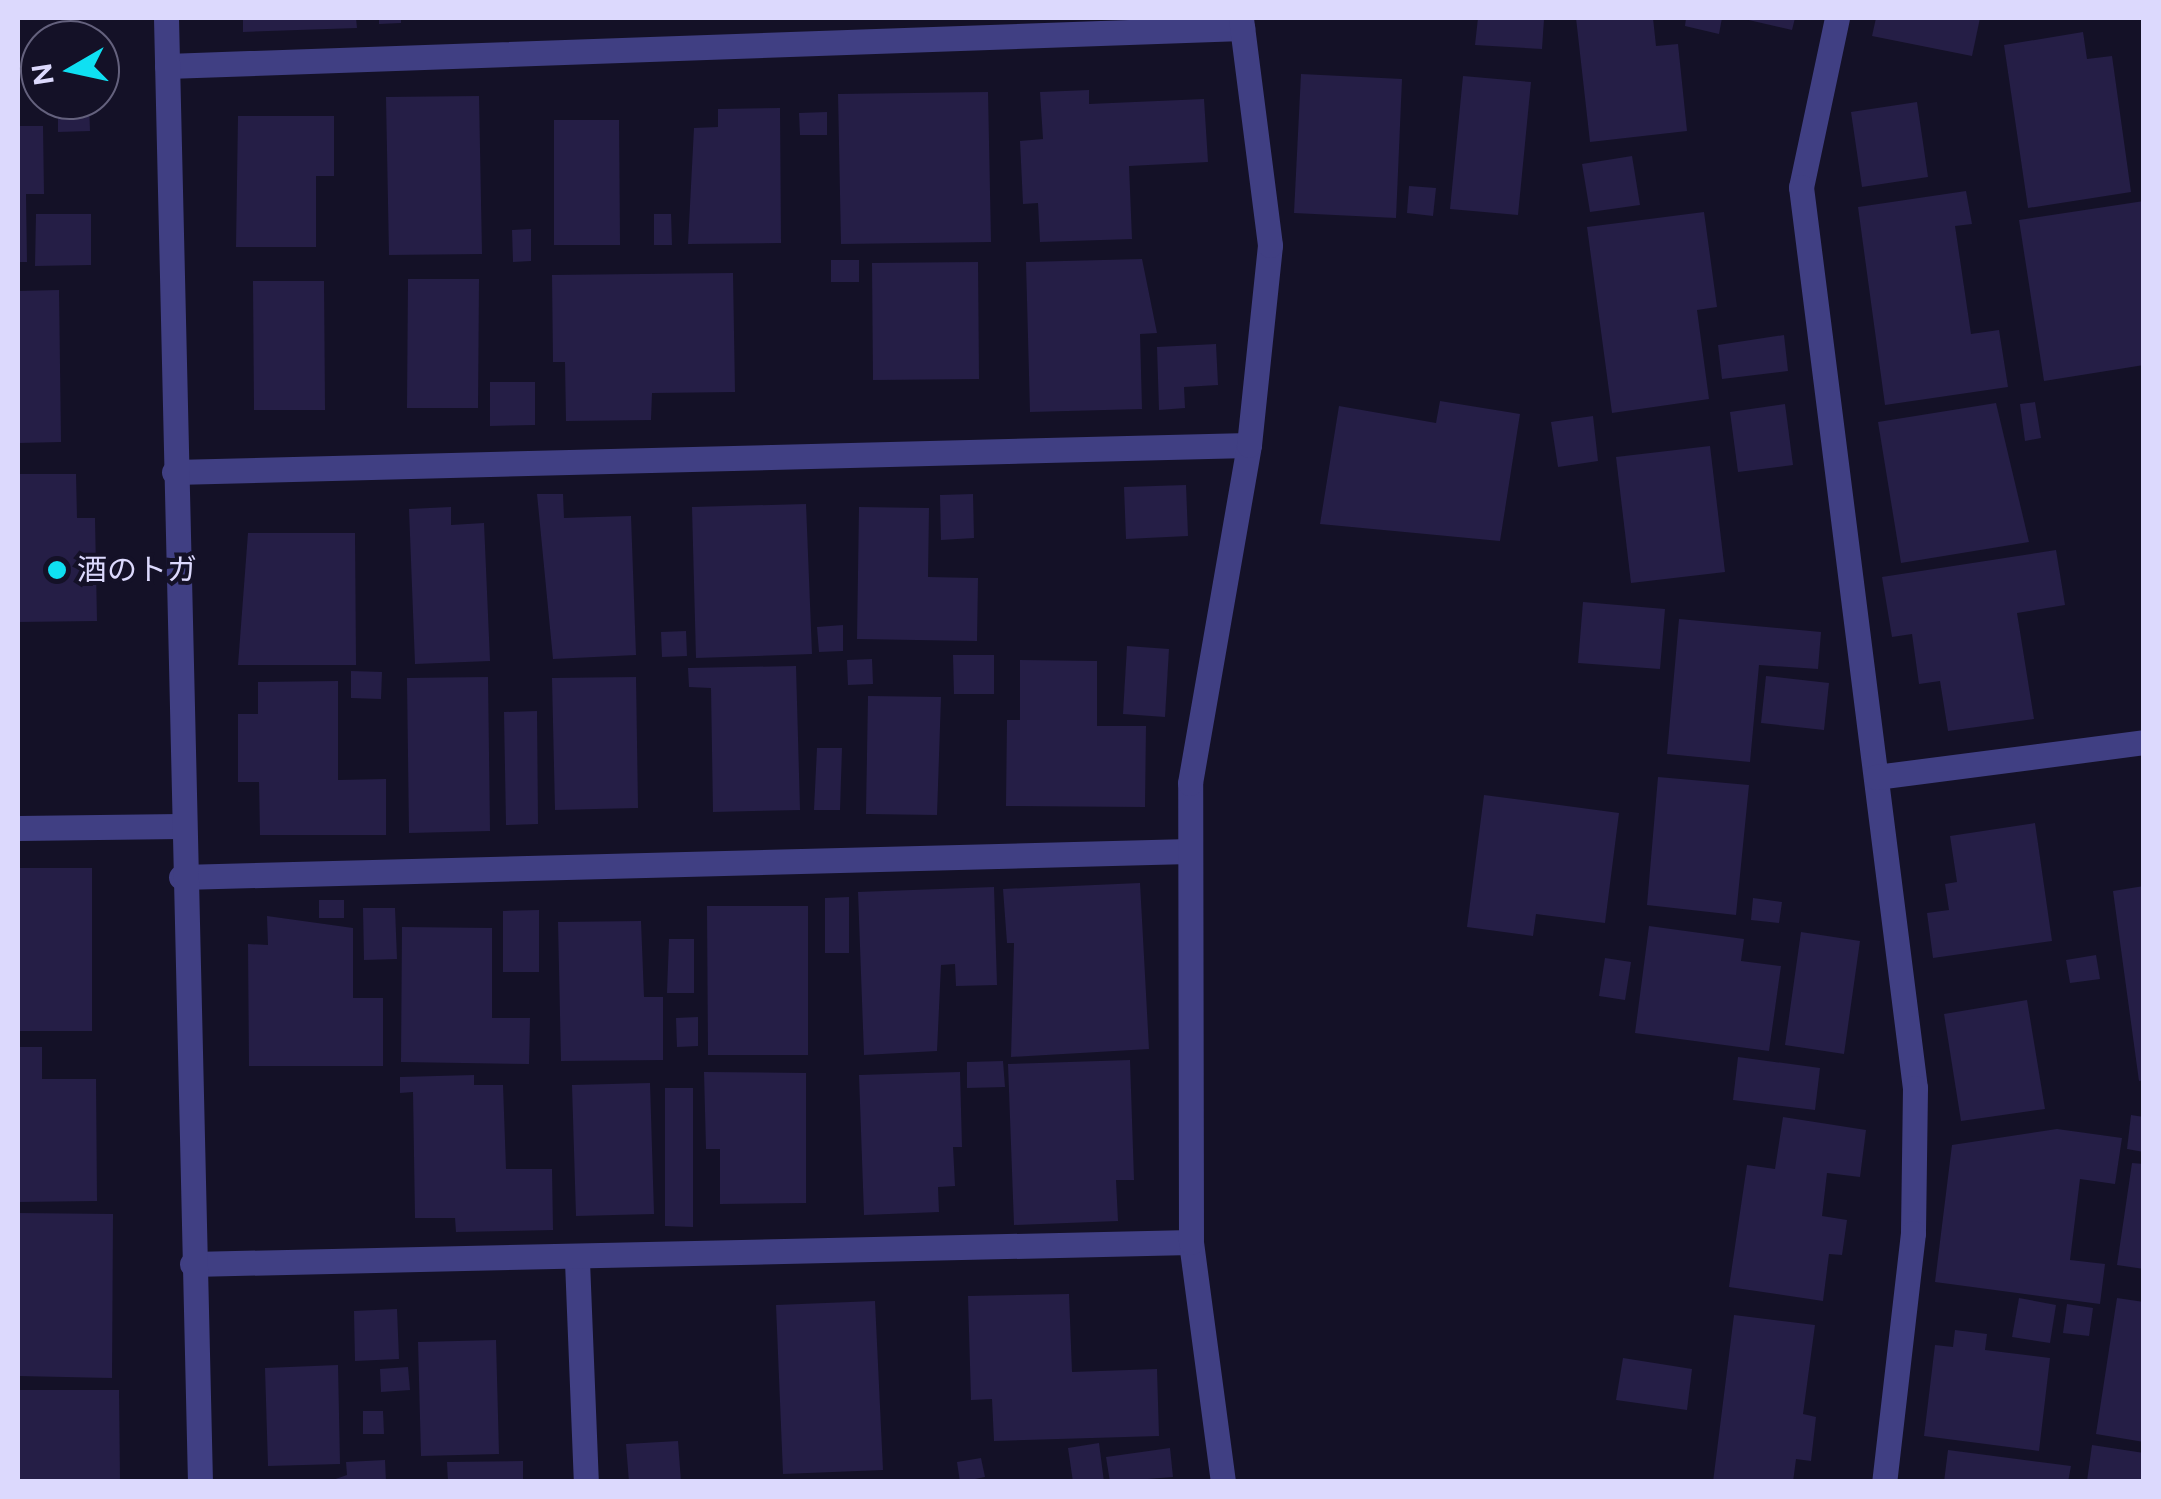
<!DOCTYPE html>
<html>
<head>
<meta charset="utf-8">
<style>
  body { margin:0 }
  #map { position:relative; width:2161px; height:1499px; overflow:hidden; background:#141127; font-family:Figtree,"Noto Sans JP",sans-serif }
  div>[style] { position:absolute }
  .building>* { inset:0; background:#251e46 }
  .minor>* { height:25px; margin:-12.5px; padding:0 12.5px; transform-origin:12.5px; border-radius:12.5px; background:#403f83 }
  .tertiary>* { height:25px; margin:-12.5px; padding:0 12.5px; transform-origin:12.5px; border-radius:12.5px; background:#403f83 }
  .dots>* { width:28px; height:28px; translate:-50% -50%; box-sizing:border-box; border:5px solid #141127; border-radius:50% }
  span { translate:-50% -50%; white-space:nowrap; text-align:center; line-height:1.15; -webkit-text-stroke:8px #141127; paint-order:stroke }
  .poi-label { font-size:30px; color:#dcd9fd }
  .left { translate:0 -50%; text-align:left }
  .frame { position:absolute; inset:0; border:20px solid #dcd9fd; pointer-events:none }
  .north { position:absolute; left:20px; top:20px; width:100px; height:100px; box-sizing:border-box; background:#141127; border:2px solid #64617d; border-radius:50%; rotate:261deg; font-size:28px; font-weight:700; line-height:40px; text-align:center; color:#dcd9fd }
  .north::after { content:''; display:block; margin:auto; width:35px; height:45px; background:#0fe0f2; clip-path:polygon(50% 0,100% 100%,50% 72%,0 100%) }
</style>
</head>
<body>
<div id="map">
  <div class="building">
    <i style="clip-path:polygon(243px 18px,356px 18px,357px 28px,243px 32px)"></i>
    <i style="clip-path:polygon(379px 18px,401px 18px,401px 23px,379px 24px)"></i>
    <i style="clip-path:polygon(1478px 18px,1544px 19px,1542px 49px,1475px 45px)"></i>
    <i style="clip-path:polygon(1576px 18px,1653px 18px,1656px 46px,1678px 44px,1687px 131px,1590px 142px)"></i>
    <i style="clip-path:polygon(1686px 18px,1722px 18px,1719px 34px,1685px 26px)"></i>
    <i style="clip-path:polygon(1740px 18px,1795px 18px,1792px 30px)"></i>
    <i style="clip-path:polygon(1876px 18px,1980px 18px,1972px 56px,1872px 36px)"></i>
    <i style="clip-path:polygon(2083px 32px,2087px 59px,2112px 56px,2131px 192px,2028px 208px,2004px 45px)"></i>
    <i style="clip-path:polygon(1301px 74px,1402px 79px,1396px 218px,1294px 213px)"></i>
    <i style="clip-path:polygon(1463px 76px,1531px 82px,1518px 215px,1450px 209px)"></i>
    <i style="clip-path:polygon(1089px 90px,1089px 104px,1204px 99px,1208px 162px,1129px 166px,1132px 239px,1040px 242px,1038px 203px,1023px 204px,1020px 141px,1043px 139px,1040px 92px)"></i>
    <i style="clip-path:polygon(988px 92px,991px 242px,841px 244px,838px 94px)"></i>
    <i style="clip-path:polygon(479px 96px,482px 254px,389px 255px,386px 97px)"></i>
    <i style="clip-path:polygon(1917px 102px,1928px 177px,1862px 187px,1851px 112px)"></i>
    <i style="clip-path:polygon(89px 104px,90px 131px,58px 132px,58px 106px)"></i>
    <i style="clip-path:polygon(780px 108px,781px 243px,688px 244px,694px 128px,718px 127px,718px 109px)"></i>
    <i style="clip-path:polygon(827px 112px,827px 135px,800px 135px,799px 113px)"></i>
    <i style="clip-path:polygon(238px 116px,334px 116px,334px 176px,316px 176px,316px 247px,236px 247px)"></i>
    <i style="clip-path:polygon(554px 120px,619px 120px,620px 245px,554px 245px)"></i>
    <i style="clip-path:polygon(18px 126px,43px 126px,44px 194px,26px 194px,27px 262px,18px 262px)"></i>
    <i style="clip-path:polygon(1632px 156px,1640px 205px,1590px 212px,1582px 164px)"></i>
    <i style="clip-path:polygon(1409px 186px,1436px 188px,1433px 216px,1407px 213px)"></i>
    <i style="clip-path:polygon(1966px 191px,1972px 224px,1955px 226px,1971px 334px,1999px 330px,2008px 387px,1885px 405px,1858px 207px)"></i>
    <i style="clip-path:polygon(2144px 201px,2144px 365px,2044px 381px,2019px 220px)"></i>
    <i style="clip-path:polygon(1704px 212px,1717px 307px,1697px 310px,1709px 399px,1612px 413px,1587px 227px)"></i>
    <i style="clip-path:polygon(36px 214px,91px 214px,91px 265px,35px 266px)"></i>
    <i style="clip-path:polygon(654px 214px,671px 214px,672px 245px,654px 245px)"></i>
    <i style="clip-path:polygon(531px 229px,531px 261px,513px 262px,512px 230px)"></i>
    <i style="clip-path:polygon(1142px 259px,1157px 333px,1140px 334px,1142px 409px,1030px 412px,1026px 262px)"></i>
    <i style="clip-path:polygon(831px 260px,859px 260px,859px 282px,831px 282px)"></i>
    <i style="clip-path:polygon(978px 262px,979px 379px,873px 380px,872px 263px)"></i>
    <i style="clip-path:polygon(733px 273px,735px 392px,652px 393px,651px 420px,566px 421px,565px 362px,553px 362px,552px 275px)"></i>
    <i style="clip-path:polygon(408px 279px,479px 279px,478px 408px,407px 408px)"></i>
    <i style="clip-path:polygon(253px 281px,324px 281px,325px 410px,254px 410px)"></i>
    <i style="clip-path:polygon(59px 290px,61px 442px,18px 443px,18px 291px)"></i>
    <i style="clip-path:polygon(1784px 335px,1788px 371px,1722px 379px,1718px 345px)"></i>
    <i style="clip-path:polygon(1216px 344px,1218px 385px,1184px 387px,1185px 408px,1159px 410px,1157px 347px)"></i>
    <i style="clip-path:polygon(490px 382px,535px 382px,535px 425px,490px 426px)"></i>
    <i style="clip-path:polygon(1440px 401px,1520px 414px,1500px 541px,1320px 524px,1339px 406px,1436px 423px)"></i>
    <i style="clip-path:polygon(2035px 402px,2041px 438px,2025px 441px,2020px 404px)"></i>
    <i style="clip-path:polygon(1996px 403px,2029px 542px,1901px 563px,1878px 422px)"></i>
    <i style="clip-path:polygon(1785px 404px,1793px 465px,1738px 472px,1730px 412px)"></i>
    <i style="clip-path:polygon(1593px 416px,1598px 461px,1558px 467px,1551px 422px)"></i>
    <i style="clip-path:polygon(1710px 446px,1725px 572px,1631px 583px,1616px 457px)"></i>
    <i style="clip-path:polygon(18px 474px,76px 474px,77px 518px,95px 518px,97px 621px,18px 622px)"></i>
    <i style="clip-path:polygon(1186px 485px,1188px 536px,1126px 539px,1124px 487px)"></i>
    <i style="clip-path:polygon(537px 494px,563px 494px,564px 518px,631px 516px,636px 655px,553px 659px)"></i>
    <i style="clip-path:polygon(973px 494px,974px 538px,941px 540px,940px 495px)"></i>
    <i style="clip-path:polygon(806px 504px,812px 654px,696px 658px,692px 507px)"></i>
    <i style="clip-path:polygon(451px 507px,451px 525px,484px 523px,490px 661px,415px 664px,409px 509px)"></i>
    <i style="clip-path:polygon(859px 507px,929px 508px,928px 577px,978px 578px,977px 641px,857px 639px)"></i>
    <i style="clip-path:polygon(248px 533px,355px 533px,356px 665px,238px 665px)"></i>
    <i style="clip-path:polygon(2056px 550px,2065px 605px,2017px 613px,2034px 719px,1948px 731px,1940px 681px,1919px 684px,1912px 634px,1892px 637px,1882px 577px)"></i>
    <i style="clip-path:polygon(1583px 602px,1665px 609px,1660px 669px,1578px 663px)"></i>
    <i style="clip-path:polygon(1679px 619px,1821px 632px,1818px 669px,1759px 665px,1750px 762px,1667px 754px)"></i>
    <i style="clip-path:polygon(843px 625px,843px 651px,819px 652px,817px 627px)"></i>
    <i style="clip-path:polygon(686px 631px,687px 656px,662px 657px,661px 632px)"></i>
    <i style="clip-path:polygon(1127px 646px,1169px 649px,1165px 717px,1123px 714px)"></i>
    <i style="clip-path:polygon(953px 655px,994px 655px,994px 694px,954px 694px)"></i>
    <i style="clip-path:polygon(872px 659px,873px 684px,848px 685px,847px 660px)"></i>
    <i style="clip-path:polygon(1020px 660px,1097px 661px,1097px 726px,1146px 726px,1145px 807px,1006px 806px,1007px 720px,1020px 720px)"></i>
    <i style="clip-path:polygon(796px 666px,800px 810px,713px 812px,711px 688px,689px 687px,688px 668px)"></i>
    <i style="clip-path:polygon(351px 671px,382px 672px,381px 699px,351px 698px)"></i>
    <i style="clip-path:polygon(1766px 676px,1829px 683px,1824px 730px,1761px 723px)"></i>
    <i style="clip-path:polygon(488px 677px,490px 831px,409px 833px,407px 678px)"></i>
    <i style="clip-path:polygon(636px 677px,638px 808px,555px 810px,552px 678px)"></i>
    <i style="clip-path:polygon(338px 681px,338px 780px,386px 779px,386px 835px,260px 835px,259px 782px,238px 782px,238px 714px,258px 714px,258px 682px)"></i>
    <i style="clip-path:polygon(868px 696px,941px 697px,937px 815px,866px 814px)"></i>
    <i style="clip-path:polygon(537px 711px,538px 824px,506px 825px,504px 712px)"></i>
    <i style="clip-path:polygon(817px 748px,842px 748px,840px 810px,814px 810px)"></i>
    <i style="clip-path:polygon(1658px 777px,1749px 785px,1736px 915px,1647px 905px)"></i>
    <i style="clip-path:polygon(1484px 795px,1619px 813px,1605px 923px,1536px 914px,1533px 936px,1467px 927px)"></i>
    <i style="clip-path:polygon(2035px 823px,2052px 941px,1933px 958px,1927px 913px,1949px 910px,1945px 884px,1957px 882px,1950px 836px)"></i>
    <i style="clip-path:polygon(18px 868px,92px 868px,92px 1031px,18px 1031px)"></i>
    <i style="clip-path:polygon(1140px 883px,1149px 1049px,1011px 1057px,1014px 943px,1007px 943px,1003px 889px)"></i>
    <i style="clip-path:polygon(2144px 886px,2144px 1080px,2139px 1081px,2113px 891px)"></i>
    <i style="clip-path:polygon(994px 887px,997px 985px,956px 986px,955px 964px,941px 965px,937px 1051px,864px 1055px,858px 892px)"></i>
    <i style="clip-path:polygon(849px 897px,849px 953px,825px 953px,825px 898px)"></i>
    <i style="clip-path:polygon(1753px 898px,1782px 902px,1779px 923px,1751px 920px)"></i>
    <i style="clip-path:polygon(319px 900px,344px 900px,344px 918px,319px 918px)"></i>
    <i style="clip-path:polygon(707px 906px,808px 906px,808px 1055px,708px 1055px)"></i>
    <i style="clip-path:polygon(363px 908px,395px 908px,397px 959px,364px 960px)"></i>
    <i style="clip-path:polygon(539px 910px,539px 972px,503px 972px,503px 911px)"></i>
    <i style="clip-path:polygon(267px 916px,353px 928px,353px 998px,383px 998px,383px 1066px,249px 1066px,248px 944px,268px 945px)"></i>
    <i style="clip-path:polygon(641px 921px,644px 997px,663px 997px,663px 1060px,561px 1061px,558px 922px)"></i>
    <i style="clip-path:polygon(1649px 926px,1744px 939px,1741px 961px,1781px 966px,1769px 1051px,1635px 1033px)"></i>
    <i style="clip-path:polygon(402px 927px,492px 928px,492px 1018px,530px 1018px,529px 1064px,401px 1062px)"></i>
    <i style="clip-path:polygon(1801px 932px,1860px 941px,1844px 1054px,1785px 1045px)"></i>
    <i style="clip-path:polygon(669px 939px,694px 939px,694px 993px,667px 993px)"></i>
    <i style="clip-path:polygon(2096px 955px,2100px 979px,2070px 983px,2066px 960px)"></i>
    <i style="clip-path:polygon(1605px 958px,1631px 962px,1625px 1000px,1599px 996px)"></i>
    <i style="clip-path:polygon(2027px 1000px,2045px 1109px,1961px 1121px,1944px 1014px)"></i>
    <i style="clip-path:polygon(698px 1017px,698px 1046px,677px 1047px,676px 1018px)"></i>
    <i style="clip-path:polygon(18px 1047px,42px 1047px,42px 1079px,96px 1079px,97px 1201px,18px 1202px)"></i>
    <i style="clip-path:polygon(1738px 1057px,1820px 1068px,1815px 1110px,1733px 1100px)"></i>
    <i style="clip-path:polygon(1130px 1060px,1134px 1180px,1116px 1180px,1118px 1221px,1014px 1225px,1008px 1064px)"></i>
    <i style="clip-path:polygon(1003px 1061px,1005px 1087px,967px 1088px,967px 1062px)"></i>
    <i style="clip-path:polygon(704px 1072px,806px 1073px,806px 1203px,720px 1204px,720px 1149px,706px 1149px)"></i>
    <i style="clip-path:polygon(960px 1072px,962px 1147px,953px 1147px,955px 1186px,938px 1187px,939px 1212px,864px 1215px,859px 1075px)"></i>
    <i style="clip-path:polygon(474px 1075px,474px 1085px,503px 1085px,506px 1169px,552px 1169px,553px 1230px,456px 1232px,455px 1218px,415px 1218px,413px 1092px,400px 1093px,400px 1077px)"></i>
    <i style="clip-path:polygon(650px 1083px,654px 1214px,576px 1216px,572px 1085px)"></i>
    <i style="clip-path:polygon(665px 1088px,693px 1088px,693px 1227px,665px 1226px)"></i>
    <i style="clip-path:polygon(2131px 1115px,2144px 1117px,2144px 1152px,2127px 1149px)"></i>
    <i style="clip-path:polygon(1783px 1117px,1866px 1130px,1860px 1177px,1827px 1173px,1822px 1216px,1847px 1220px,1842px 1255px,1829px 1254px,1823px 1301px,1729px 1287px,1747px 1165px,1775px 1169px)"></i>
    <i style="clip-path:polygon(2057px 1129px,2122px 1138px,2115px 1184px,2080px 1179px,2070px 1260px,2105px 1264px,2100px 1304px,1935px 1282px,1952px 1145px)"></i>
    <i style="clip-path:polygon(2132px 1163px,2144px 1164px,2144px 1269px,2117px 1265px)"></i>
    <i style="clip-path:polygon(18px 1213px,113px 1214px,112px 1378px,18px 1376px)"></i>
    <i style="clip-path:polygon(1069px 1294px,1072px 1372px,1157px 1369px,1159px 1436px,994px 1441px,992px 1399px,971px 1400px,968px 1296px)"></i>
    <i style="clip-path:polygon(2019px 1298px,2056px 1305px,2050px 1343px,2012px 1337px)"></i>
    <i style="clip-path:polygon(2117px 1298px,2144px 1302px,2144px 1442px,2096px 1434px)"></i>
    <i style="clip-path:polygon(875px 1301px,883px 1470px,783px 1474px,776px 1305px)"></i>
    <i style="clip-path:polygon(2067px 1304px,2093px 1308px,2089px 1336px,2063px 1333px)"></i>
    <i style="clip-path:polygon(397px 1309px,399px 1359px,355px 1361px,354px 1311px)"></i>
    <i style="clip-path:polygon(1734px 1315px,1815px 1325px,1803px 1414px,1816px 1417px,1811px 1461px,1796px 1459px,1793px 1482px,1713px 1482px)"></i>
    <i style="clip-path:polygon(1955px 1330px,1987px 1334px,1985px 1350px,2050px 1358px,2039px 1451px,1924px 1436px,1935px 1345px,1953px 1347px)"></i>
    <i style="clip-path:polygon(496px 1340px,499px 1454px,421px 1456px,418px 1342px)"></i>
    <i style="clip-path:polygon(1623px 1358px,1692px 1369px,1687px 1410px,1616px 1400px)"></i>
    <i style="clip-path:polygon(338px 1365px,340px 1464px,268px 1466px,265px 1368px)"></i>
    <i style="clip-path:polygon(408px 1367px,410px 1390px,381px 1392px,380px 1369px)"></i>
    <i style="clip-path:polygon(18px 1390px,119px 1390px,120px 1482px,18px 1482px)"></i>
    <i style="clip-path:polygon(363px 1411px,383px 1411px,384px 1434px,363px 1434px)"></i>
    <i style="clip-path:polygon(678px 1441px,681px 1482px,629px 1482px,626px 1444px)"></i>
    <i style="clip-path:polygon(1099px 1443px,1104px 1482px,1073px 1482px,1068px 1448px)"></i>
    <i style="clip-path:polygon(2092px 1445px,2144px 1453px,2144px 1482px,2087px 1481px)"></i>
    <i style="clip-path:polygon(1170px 1448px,1173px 1477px,1110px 1482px,1106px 1457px)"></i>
    <i style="clip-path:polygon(1948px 1450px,2071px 1466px,2068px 1482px,1944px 1482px)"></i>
    <i style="clip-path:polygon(981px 1458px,985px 1477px,960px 1482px,957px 1462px)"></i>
    <i style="clip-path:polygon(385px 1460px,386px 1482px,327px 1482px,347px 1475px,346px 1462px)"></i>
    <i style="clip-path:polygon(523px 1461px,523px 1482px,448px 1482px,447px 1462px)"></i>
  </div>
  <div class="minor">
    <i style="left:1837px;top:18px;width:173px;rotate:102deg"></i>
    <i style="left:1801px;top:187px;width:908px;rotate:82.79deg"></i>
    <i style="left:1915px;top:1088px;width:145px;rotate:90.8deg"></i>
    <i style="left:1913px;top:1233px;width:251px;rotate:96.6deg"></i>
    <i style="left:167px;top:66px;width:1076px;rotate:-2.02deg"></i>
    <i style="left:174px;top:472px;width:1075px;rotate:-1.44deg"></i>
    <i style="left:1876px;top:777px;width:270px;rotate:-7.4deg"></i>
    <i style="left:18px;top:828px;width:162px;rotate:-0.7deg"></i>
    <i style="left:181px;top:877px;width:1009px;rotate:-1.48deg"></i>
    <i style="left:577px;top:1261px;width:221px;rotate:87.7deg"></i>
    <i style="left:192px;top:1264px;width:999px;rotate:-1.26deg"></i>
    <i style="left:1223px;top:1482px;width:242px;rotate:-97.6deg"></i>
    <i style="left:1191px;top:1242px;width:459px;rotate:-90.1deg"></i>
    <i style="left:1190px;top:783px;width:343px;rotate:-80.1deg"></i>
    <i style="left:1249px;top:445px;width:201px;rotate:-84deg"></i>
    <i style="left:1270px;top:245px;width:229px;rotate:-97.3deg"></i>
  </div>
  <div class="tertiary">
    <i style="left:166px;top:18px;width:1464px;rotate:88.67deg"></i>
  </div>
  <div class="dots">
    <i style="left:57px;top:570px;background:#0fe0f2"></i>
  </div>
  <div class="poi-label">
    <span class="left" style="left:77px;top:570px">酒のトガ</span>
  </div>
  <div class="frame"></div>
  <div class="north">N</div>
</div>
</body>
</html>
